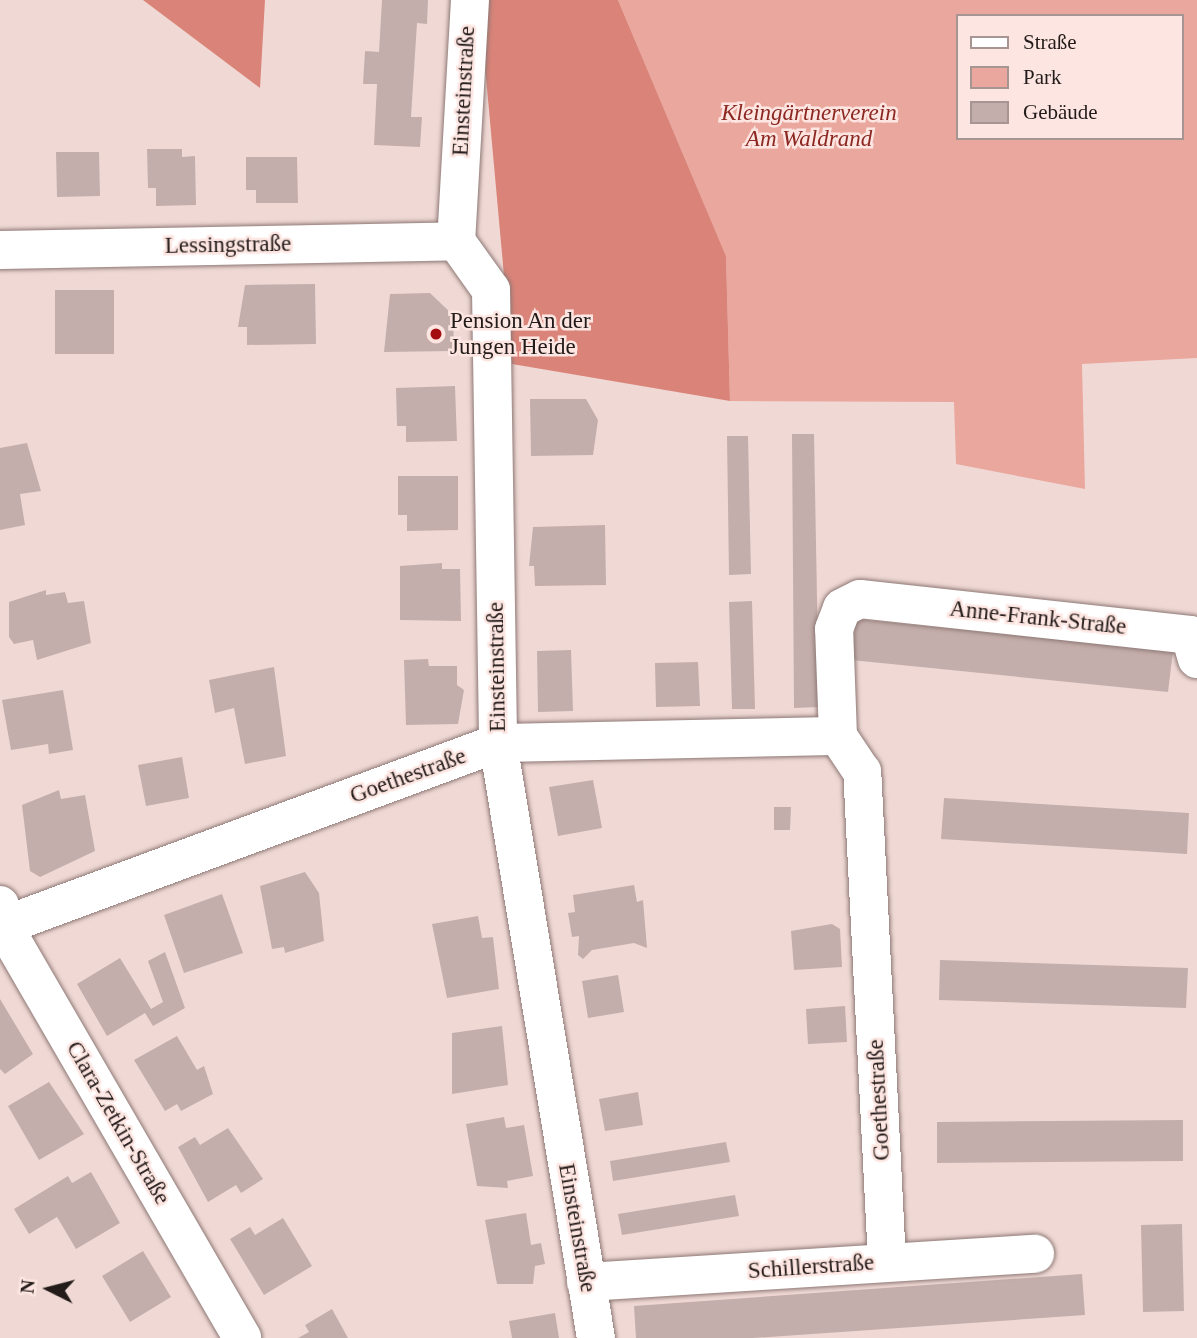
<!DOCTYPE html>
<html>
<head>
<meta charset="utf-8">
<style>
  body { margin:0 }
  #map { position:relative; width:1197px; height:1338px; overflow:hidden; background:#f0d9d5; font-family:"Times New Roman",serif }
  div>[style] { position:absolute }
  .green>* { inset:0; background:#eaa79d }
  .forest>* { inset:0; background:#da8479 }
  .building>* { inset:0; background:#c4aeab }
  .roads { filter:drop-shadow(0 0 2px #8d7875) drop-shadow(0 0 2px #8d7875) }
  .minor>* { height:38px; margin:-19px; padding:0 19px; transform-origin:19px; border-radius:19px; background:#fff }
  .dots>* { width:19px; height:19px; translate:-50% -50%; box-sizing:border-box; border:4px solid #fde6e2; border-radius:50% }
  span { translate:-50% -50%; white-space:nowrap; text-align:center; line-height:1.15; -webkit-text-stroke:5px #fde6e2; paint-order:stroke }
  .street-label { font-size:23px; color:#231b19 }
  .park-label { font-size:23px; color:#8c2721; font-style:italic }
  .poi-label { font-size:23px; color:#231b19 }
  .left { translate:0 -50%; text-align:left }
  .legend { position:absolute; left:956px; top:14px; width:228px; height:126px; box-sizing:border-box; background:#fde6e2; border:2px solid #a69592; margin:0; padding:9px 12px; list-style:none; font-size:21px; color:#231b19 }
  .legend li { display:flex; align-items:center; gap:14px; height:35px }
  .legend b { width:35px; border:2px solid #a69592 }
  .north { position:absolute; left:14px; top:1254px; width:70px; height:70px; -webkit-text-stroke:5px #fde6e2; paint-order:stroke; rotate:276deg; font-size:19px; font-weight:700; line-height:28px; text-align:center; color:#231b19 }
  .north::after { content:''; display:block; margin:auto; width:24px; height:32px; background:#231b19; clip-path:polygon(50% 0,100% 100%,50% 72%,0 100%) }
</style>
</head>
<body>
<div id="map">
  <div class="green">
    <i style="clip-path:polygon(evenodd,618px 0,1197px 0,1197px 358px,1082px 364px,1085px 489px,956px 464px,954px 402px,730px 401px,726px 256px,618px 0,957px 16px,1181px 16px,1181px 138px,957px 138px,957px 16px)"></i>
  </div>
  <div class="forest">
    <i style="clip-path:polygon(143px 0,265px 0,260px 88px)"></i>
    <i style="clip-path:polygon(479px 0,618px 0,726px 256px,730px 401px,512px 364px)"></i>
  </div>
  <div class="building">
    <i style="clip-path:polygon(382px 0,428px 0,427px 24px,417px 23px,411px 117px,422px 117px,420px 147px,374px 145px,377px 84px,363px 84px,365px 51px,379px 52px)"></i>
    <i style="clip-path:polygon(147px 149px,182px 149px,182px 157px,195px 156px,196px 205px,156px 206px,156px 188px,148px 188px)"></i>
    <i style="clip-path:polygon(56px 152px,99px 152px,100px 196px,57px 197px)"></i>
    <i style="clip-path:polygon(246px 157px,297px 157px,298px 203px,256px 203px,256px 190px,246px 190px)"></i>
    <i style="clip-path:polygon(315px 284px,316px 344px,247px 345px,247px 327px,238px 327px,245px 285px)"></i>
    <i style="clip-path:polygon(55px 290px,114px 290px,114px 354px,55px 354px)"></i>
    <i style="clip-path:polygon(430px 293px,453px 315px,454px 351px,384px 352px,390px 294px)"></i>
    <i style="clip-path:polygon(455px 386px,457px 441px,406px 442px,406px 426px,397px 426px,396px 388px)"></i>
    <i style="clip-path:polygon(530px 399px,586px 399px,598px 420px,593px 455px,531px 456px)"></i>
    <i style="clip-path:polygon(792px 434px,814px 434px,819px 707px,794px 708px)"></i>
    <i style="clip-path:polygon(727px 436px,748px 436px,751px 574px,729px 575px)"></i>
    <i style="clip-path:polygon(27px 443px,41px 491px,20px 494px,25px 525px,0 530px,0 448px)"></i>
    <i style="clip-path:polygon(398px 476px,458px 476px,458px 530px,407px 531px,407px 515px,398px 515px)"></i>
    <i style="clip-path:polygon(605px 525px,606px 585px,535px 586px,534px 566px,529px 566px,533px 527px)"></i>
    <i style="clip-path:polygon(442px 563px,442px 569px,460px 569px,461px 621px,400px 620px,400px 566px)"></i>
    <i style="clip-path:polygon(46px 590px,46px 595px,65px 592px,68px 603px,84px 601px,91px 643px,37px 660px,33px 640px,14px 644px,9px 637px,9px 602px)"></i>
    <i style="clip-path:polygon(752px 601px,755px 709px,732px 709px,729px 602px)"></i>
    <i style="clip-path:polygon(856px 619px,1173px 651px,1168px 692px,851px 660px)"></i>
    <i style="clip-path:polygon(571px 650px,573px 711px,538px 712px,537px 651px)"></i>
    <i style="clip-path:polygon(428px 659px,429px 666px,457px 666px,457px 685px,464px 690px,458px 724px,406px 725px,404px 660px)"></i>
    <i style="clip-path:polygon(698px 662px,700px 706px,656px 707px,655px 663px)"></i>
    <i style="clip-path:polygon(274px 667px,286px 756px,245px 764px,234px 708px,215px 713px,209px 680px)"></i>
    <i style="clip-path:polygon(63px 690px,73px 750px,49px 754px,48px 744px,11px 750px,2px 700px)"></i>
    <i style="clip-path:polygon(182px 757px,189px 798px,146px 806px,138px 765px)"></i>
    <i style="clip-path:polygon(593px 780px,602px 828px,558px 836px,549px 787px)"></i>
    <i style="clip-path:polygon(59px 790px,61px 799px,85px 795px,95px 851px,40px 877px,30px 871px,22px 805px)"></i>
    <i style="clip-path:polygon(944px 798px,1189px 813px,1187px 854px,941px 839px)"></i>
    <i style="clip-path:polygon(774px 807px,791px 807px,790px 830px,774px 830px)"></i>
    <i style="clip-path:polygon(305px 872px,319px 893px,324px 941px,285px 953px,284px 947px,272px 949px,260px 886px)"></i>
    <i style="clip-path:polygon(634px 885px,637px 902px,643px 900px,647px 948px,634px 943px,592px 950px,583px 959px,578px 955px,579px 936px,572px 937px,568px 913px,575px 912px,573px 895px)"></i>
    <i style="clip-path:polygon(222px 894px,243px 953px,184px 973px,164px 915px)"></i>
    <i style="clip-path:polygon(478px 916px,482px 938px,493px 937px,499px 989px,447px 998px,432px 924px)"></i>
    <i style="clip-path:polygon(832px 924px,840px 929px,842px 967px,794px 970px,791px 931px)"></i>
    <i style="clip-path:polygon(165px 952px,185px 1008px,153px 1026px,145px 1013px,107px 1036px,77px 984px,120px 958px,151px 1009px,163px 1002px,148px 961px)"></i>
    <i style="clip-path:polygon(940px 960px,1188px 968px,1186px 1008px,939px 1000px)"></i>
    <i style="clip-path:polygon(618px 975px,624px 1012px,588px 1018px,582px 981px)"></i>
    <i style="clip-path:polygon(0 999px,33px 1054px,5px 1074px,0 1069px)"></i>
    <i style="clip-path:polygon(845px 1006px,847px 1042px,808px 1044px,806px 1009px)"></i>
    <i style="clip-path:polygon(502px 1026px,508px 1085px,452px 1094px,452px 1033px)"></i>
    <i style="clip-path:polygon(177px 1036px,197px 1070px,204px 1066px,213px 1094px,181px 1111px,177px 1104px,165px 1111px,134px 1060px)"></i>
    <i style="clip-path:polygon(49px 1082px,84px 1134px,39px 1160px,8px 1106px)"></i>
    <i style="clip-path:polygon(638px 1092px,643px 1125px,605px 1131px,599px 1099px)"></i>
    <i style="clip-path:polygon(504px 1117px,506px 1128px,524px 1125px,533px 1176px,507px 1181px,508px 1188px,477px 1186px,466px 1124px)"></i>
    <i style="clip-path:polygon(1183px 1120px,1183px 1161px,937px 1163px,937px 1122px)"></i>
    <i style="clip-path:polygon(228px 1128px,263px 1179px,241px 1193px,236px 1185px,208px 1202px,178px 1147px,195px 1137px,200px 1145px)"></i>
    <i style="clip-path:polygon(726px 1142px,730px 1162px,613px 1181px,610px 1161px)"></i>
    <i style="clip-path:polygon(91px 1172px,120px 1223px,76px 1249px,57px 1217px,29px 1234px,14px 1209px,68px 1176px,72px 1183px)"></i>
    <i style="clip-path:polygon(735px 1195px,739px 1216px,622px 1235px,618px 1214px)"></i>
    <i style="clip-path:polygon(526px 1213px,531px 1245px,541px 1243px,545px 1264px,535px 1266px,533px 1284px,497px 1284px,485px 1220px)"></i>
    <i style="clip-path:polygon(283px 1218px,312px 1266px,264px 1295px,230px 1239px,250px 1227px,255px 1235px)"></i>
    <i style="clip-path:polygon(1182px 1224px,1184px 1311px,1143px 1312px,1141px 1225px)"></i>
    <i style="clip-path:polygon(143px 1251px,171px 1297px,130px 1322px,102px 1276px)"></i>
    <i style="clip-path:polygon(1082px 1274px,1085px 1315px,753px 1338px,636px 1338px,634px 1306px)"></i>
    <i style="clip-path:polygon(332px 1309px,348px 1338px,298px 1338px,309px 1332px,305px 1325px)"></i>
    <i style="clip-path:polygon(555px 1313px,559px 1338px,512px 1338px,509px 1321px)"></i>
  </div>
  <div class="roads">
    <div class="minor">
      <i style="left:470px;top:0;width:241px;rotate:93.3deg"></i>
      <i style="left:456px;top:241px;width:60px;rotate:54.5deg"></i>
      <i style="left:491px;top:290px;width:453px;rotate:89.1deg"></i>
      <i style="left:498px;top:743px;width:603px;rotate:80.65deg"></i>
      <i style="left:0;top:250px;width:456px;rotate:-1.1deg"></i>
      <i style="left:0;top:905px;width:20px;rotate:81deg"></i>
      <i style="left:3px;top:925px;width:477px;rotate:59.9deg"></i>
      <i style="left:0;top:927px;width:531px;rotate:-20.28deg"></i>
      <i style="left:498px;top:743px;width:340px;rotate:-1.2deg"></i>
      <i style="left:887px;top:1261px;width:490px;rotate:-92.9deg"></i>
      <i style="left:862px;top:772px;width:43px;rotate:-123.7deg"></i>
      <i style="left:838px;top:736px;width:107px;rotate:-92.1deg"></i>
      <i style="left:834px;top:629px;width:22px;rotate:-69deg"></i>
      <i style="left:842px;top:608px;width:20px;rotate:-27deg"></i>
      <i style="left:860px;top:599px;width:332px;rotate:6.2deg"></i>
      <i style="left:1190px;top:635px;width:25px;rotate:74deg"></i>
      <i style="left:586px;top:1282px;width:450px;rotate:-3.6deg"></i>
    </div>
  </div>
  <div class="dots">
    <i style="left:436px;top:334px;background:#a50e11"></i>
  </div>
  <div class="street-label">
    <span style="left:464px;top:91px;rotate:-87deg">Einsteinstraße</span>
    <span style="left:228px;top:245px;rotate:-1deg">Lessingstraße</span>
    <span style="left:1038px;top:618px;rotate:6deg">Anne-Frank-Straße</span>
    <span style="left:497px;top:667px;rotate:-91deg">Einsteinstraße</span>
    <span style="left:408px;top:776px;rotate:-20deg">Goethestraße</span>
    <span style="left:879px;top:1100px;rotate:-93deg">Goethestraße</span>
    <span style="left:118px;top:1123px;rotate:60deg">Clara-Zetkin-Straße</span>
    <span style="left:577px;top:1228px;rotate:80deg">Einsteinstraße</span>
    <span style="left:811px;top:1267px;rotate:-4deg">Schillerstraße</span>
  </div>
  <div class="park-label">
    <span style="left:809px;top:126px">Kleingärtnerverein<br>Am Waldrand</span>
  </div>
  <div class="poi-label">
    <span class="left" style="left:450px;top:334px">Pension An der<br>Jungen Heide</span>
  </div>
  <ul class="legend">
  <li><b style="height:9px;background:#fff"></b>Straße</li>
  <li><b style="height:19px;background:#eaa79d"></b>Park</li>
  <li><b style="height:19px;background:#c4aeab"></b>Gebäude</li>
  </ul>
  <div class="north">N</div>
</div>
</body>
</html>
